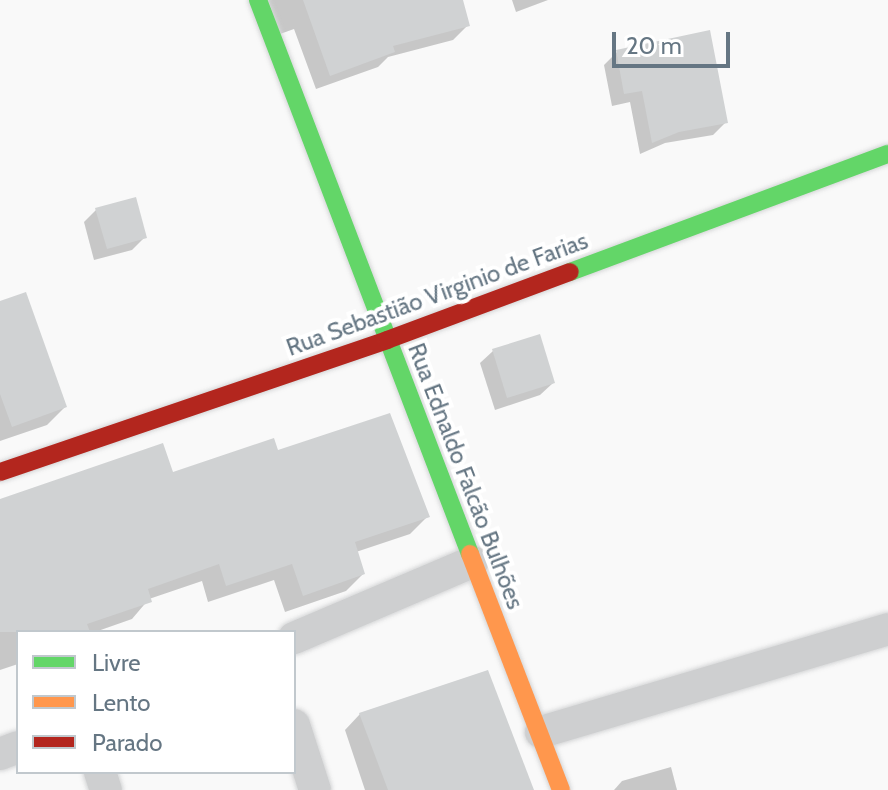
<!DOCTYPE html>
<html>
<head>
<meta charset="utf-8">
<style>
  body { margin:0 }
  #map { position:relative; width:888px; height:790px; overflow:hidden; background:#f9f9f9; font-family:Cabin,sans-serif }
  div>[style] { position:absolute }
  .shadow>* { inset:0; background:#0003 }
  .building>* { inset:0; background:#d0d2d3 }
  .roads { filter:drop-shadow(0 0 2px #d5d6d7) drop-shadow(0 0 2px #d5d6d7) }
  .street>* { height:32px; margin:-16px; padding:0 16px; transform-origin:16px; border-radius:16px; background:#cecfd0 }
  .fast>* { height:18px; margin:-9px; padding:0 9px; transform-origin:9px; border-radius:9px; background:#63d668 }
  .slow>* { height:18px; margin:-9px; padding:0 9px; transform-origin:9px; border-radius:9px; background:#ff974d }
  .jam>* { height:18px; margin:-9px; padding:0 9px; transform-origin:9px; border-radius:9px; background:#b3261e }
  span { translate:-50% -50%; white-space:nowrap; text-align:center; line-height:1.15; -webkit-text-stroke:8px #fff; paint-order:stroke }
  .street-label { font-size:24px; color:#657683 }
  .legend { position:absolute; left:16px; top:630px; width:280px; height:144px; box-sizing:border-box; background:#fff; border:2px solid #c1c8cd; margin:0; padding:10px 14px; list-style:none; font-size:24px; color:#657683 }
  .legend li { display:flex; align-items:center; gap:16px; height:40px }
  .legend b { width:40px; border:2px solid #c1c8cd }
  .scale { position:absolute; left:612px; top:32px; width:118px; height:36px; box-sizing:border-box; border:4px solid #657683; border-top:0; padding-left:10px; font-size:24px; line-height:28px; white-space:nowrap; color:#657683; -webkit-text-stroke:6px #fff; paint-order:stroke }
</style>
</head>
<body>
<div id="map">
  <div class="shadow">
    <i style="clip-path:polygon(268px 0,461px 0,467px 26px,453px 40px,388px 57px,378px 67px,316px 89px,294px 29px,280px 34px)"></i>
    <i style="clip-path:polygon(512px 0,548px 0,516px 12px)"></i>
    <i style="clip-path:polygon(617px 52px,726px 122px,713px 135px,665px 143px,640px 154px,630px 102px,612px 106px,604px 65px)"></i>
    <i style="clip-path:polygon(96px 210px,145px 237px,132px 250px,94px 260px,84px 222px)"></i>
    <i style="clip-path:polygon(0 303px,65px 407px,47px 425px,0 441px)"></i>
    <i style="clip-path:polygon(493px 351px,553px 383px,540px 395px,495px 410px,480px 363px)"></i>
    <i style="clip-path:polygon(277px 453px,427px 517px,410px 534px,356px 552px,363px 574px,346px 591px,285px 612px,274px 580px,208px 602px,202px 581px,149px 599px,132px 619px,95px 632px,18px 632px,18px 664px,0 670px,0 501px,171px 475px)"></i>
    <i style="clip-path:polygon(360px 714px,532px 790px,365px 790px,345px 730px)"></i>
    <i style="clip-path:polygon(671px 767px,677px 790px,614px 790px,622px 781px)"></i>
  </div>
  <div class="building">
    <i style="clip-path:polygon(303px 0,463px 0,470px 26px,393px 46px,395px 52px,330px 76px)"></i>
    <i style="clip-path:polygon(710px 30px,728px 123px,679px 132px,652px 143px,642px 91px,624px 94px,616px 50px)"></i>
    <i style="clip-path:polygon(136px 197px,147px 238px,107px 249px,95px 208px)"></i>
    <i style="clip-path:polygon(26px 292px,67px 407px,12px 427px,0 394px,0 301px)"></i>
    <i style="clip-path:polygon(540px 334px,555px 383px,507px 398px,492px 349px)"></i>
    <i style="clip-path:polygon(390px 413px,430px 517px,355px 542px,365px 574px,303px 596px,292px 564px,226px 586px,219px 564px,148px 589px,152px 602px,87px 624px,90px 632px,0 632px,0 499px,163px 443px,173px 472px,274px 438px,278px 450px)"></i>
    <i style="clip-path:polygon(488px 670px,534px 790px,388px 790px,359px 713px)"></i>
  </div>
  <div class="roads">
    <div class="street">
      <i style="left:294px;top:638px;width:194px;rotate:-23.1deg"></i>
      <i style="left:294px;top:725px;width:68px;rotate:72.1deg"></i>
      <i style="left:541px;top:732px;width:362px;rotate:-16.5deg"></i>
      <i style="left:0;top:754px;width:19px;rotate:-21deg"></i>
      <i style="left:100px;top:772px;width:19px;rotate:72deg"></i>
    </div>
    <div class="fast">
      <i style="left:258px;top:0;width:593px;rotate:69.06deg"></i>
      <i style="left:570px;top:272px;width:339px;rotate:-20.4deg"></i>
    </div>
    <div class="slow">
      <i style="left:470px;top:554px;width:253px;rotate:68.9deg"></i>
    </div>
    <div class="jam">
      <i style="left:0;top:472px;width:409px;rotate:-18.8deg"></i>
      <i style="left:387px;top:340px;width:195px;rotate:-20.4deg"></i>
    </div>
  </div>
  <div class="street-label">
    <span style="left:437px;top:294px;rotate:-20deg">Rua Sebastião Virginio de Farias</span>
    <span style="left:466px;top:476px;rotate:69deg">Rua Ednaldo Falcão Bulhões</span>
  </div>
  <ul class="legend">
  <li><b style="height:10px;background:#63d668"></b>Livre</li>
  <li><b style="height:10px;background:#ff974d"></b>Lento</li>
  <li><b style="height:10px;background:#b3261e"></b>Parado</li>
  </ul>
  <div class="scale">20 m</div>
</div>
</body>
</html>
